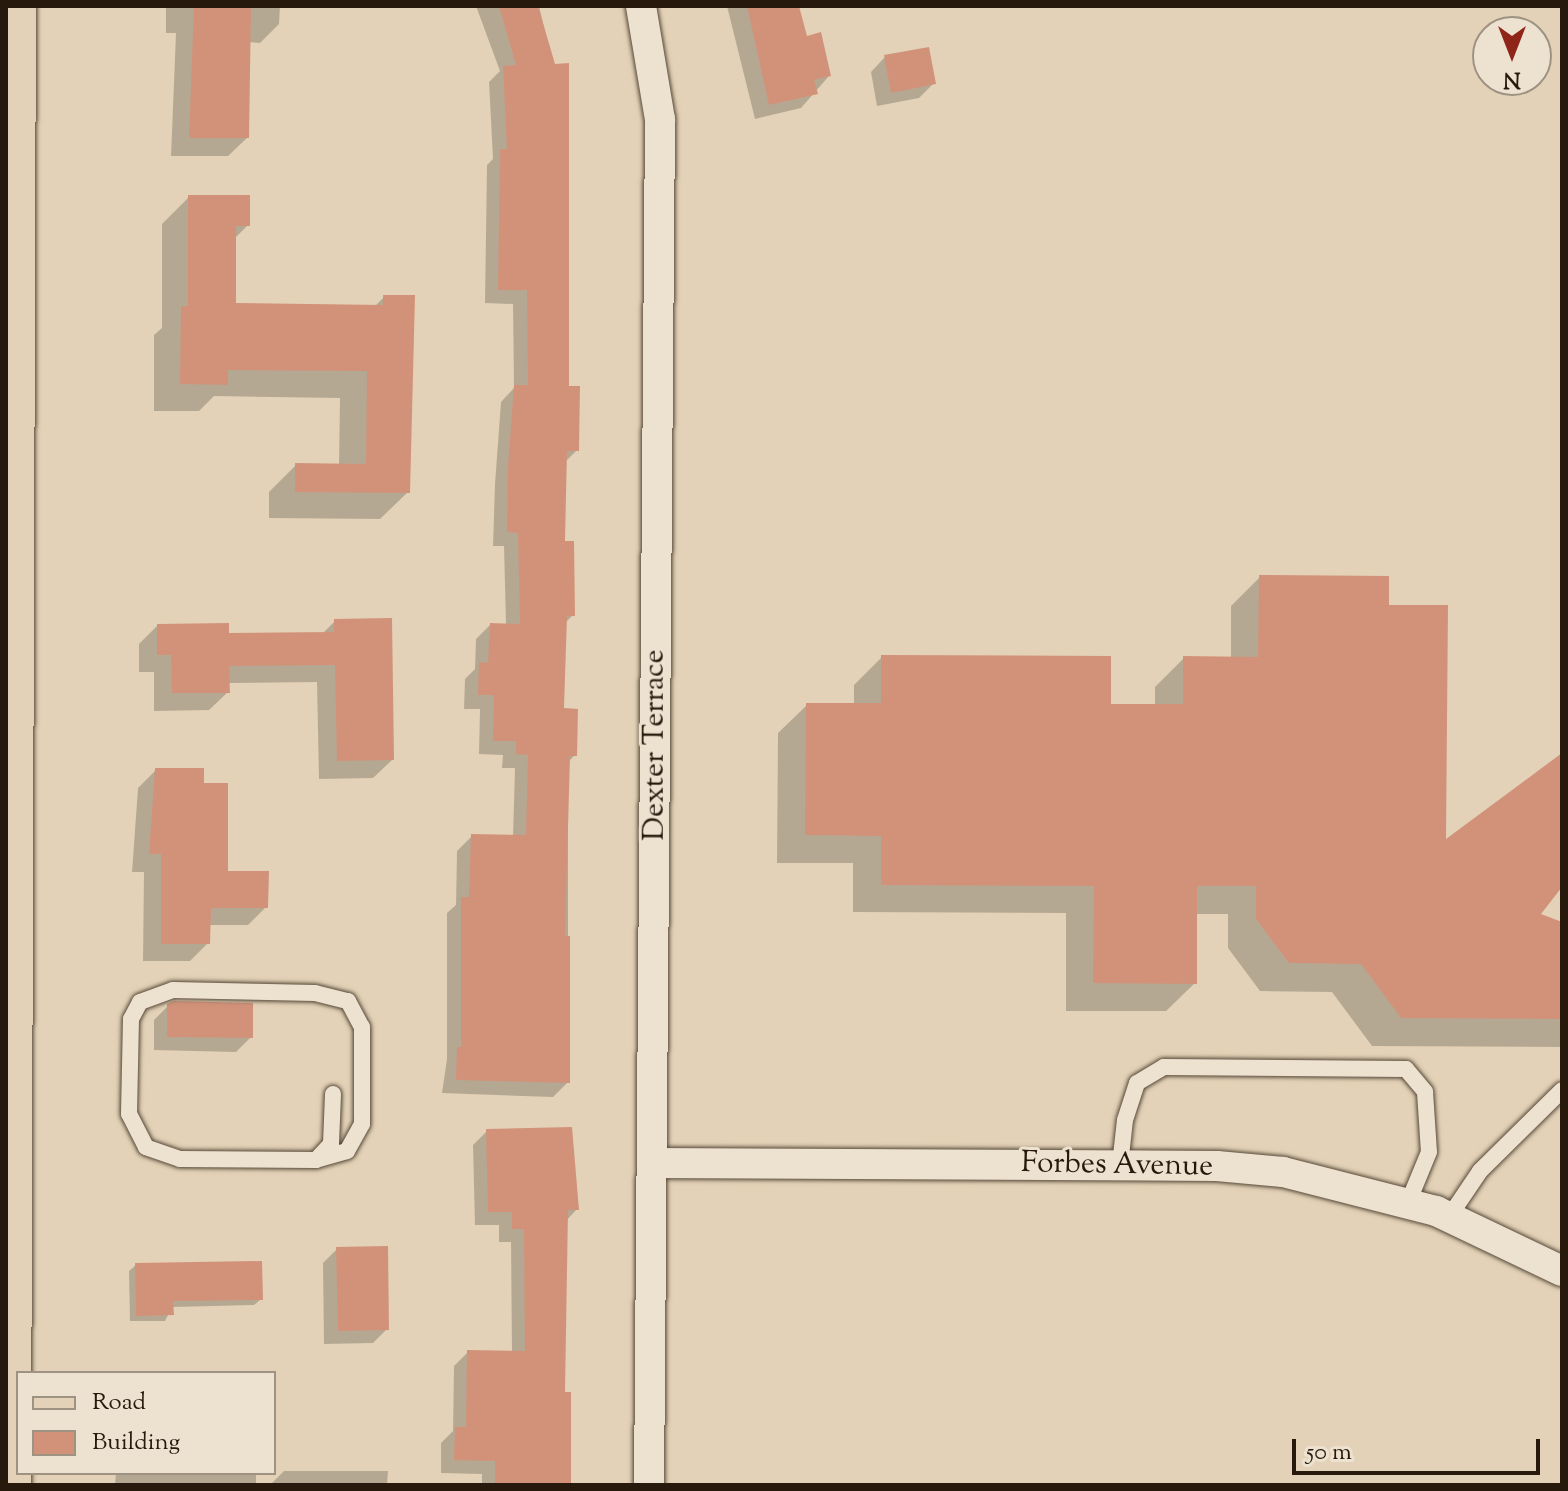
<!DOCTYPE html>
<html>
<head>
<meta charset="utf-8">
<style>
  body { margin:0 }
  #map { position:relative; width:1568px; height:1491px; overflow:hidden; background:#e3d2b7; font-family:"Sorts Mill Goudy",serif }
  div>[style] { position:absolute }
  .shadow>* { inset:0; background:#0003 }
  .building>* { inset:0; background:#d2927a }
  .roads { filter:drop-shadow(0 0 2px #564838) drop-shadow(0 0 2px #564838) }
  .service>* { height:16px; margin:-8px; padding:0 8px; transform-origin:8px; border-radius:8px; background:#ede2d0 }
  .minor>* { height:30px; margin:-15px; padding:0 15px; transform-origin:15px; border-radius:15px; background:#ede2d0 }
  .primary>* { height:44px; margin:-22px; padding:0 22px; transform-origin:22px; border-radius:22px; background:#e3d2b7 }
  span { translate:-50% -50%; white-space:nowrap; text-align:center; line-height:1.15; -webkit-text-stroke:6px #ede2d0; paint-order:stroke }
  .street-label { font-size:30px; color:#271a0d }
  .frame { position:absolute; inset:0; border:8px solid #271a0d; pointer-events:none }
  .legend { position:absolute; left:16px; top:1371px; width:260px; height:104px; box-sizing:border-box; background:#ede2d0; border:2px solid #9e9282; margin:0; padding:10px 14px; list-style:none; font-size:24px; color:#271a0d }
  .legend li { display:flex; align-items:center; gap:16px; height:40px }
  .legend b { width:40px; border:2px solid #9e9282 }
  .north { position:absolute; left:1472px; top:16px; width:80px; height:80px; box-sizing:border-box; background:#ede2d0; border:2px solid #9e9282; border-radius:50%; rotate:180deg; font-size:22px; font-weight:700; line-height:32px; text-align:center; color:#271a0d }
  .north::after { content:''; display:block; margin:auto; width:28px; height:36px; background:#8f2418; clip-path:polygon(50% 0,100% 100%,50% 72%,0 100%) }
  .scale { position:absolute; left:1292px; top:1439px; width:248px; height:36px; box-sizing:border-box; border:4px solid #271a0d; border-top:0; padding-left:10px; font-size:24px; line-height:28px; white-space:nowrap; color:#271a0d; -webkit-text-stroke:6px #ede2d0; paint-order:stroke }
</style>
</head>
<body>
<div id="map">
  <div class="shadow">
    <i style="clip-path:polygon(166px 6px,280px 6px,279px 24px,260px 43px,249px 42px,247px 138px,228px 156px,171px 156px,176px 33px,166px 33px)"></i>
    <i style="clip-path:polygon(476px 6px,539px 6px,553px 66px,567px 388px,577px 450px,565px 462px,563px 543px,573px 615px,564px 624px,562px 710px,575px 755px,568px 762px,568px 1082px,553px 1097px,442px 1093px,447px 1059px,447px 913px,456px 905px,457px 851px,472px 836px,513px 837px,515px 768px,502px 768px,503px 755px,479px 754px,480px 709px,464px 709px,465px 679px,475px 669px,476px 639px,490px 625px,506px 625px,504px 546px,493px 546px,495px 484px,501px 402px,514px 388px,513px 304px,485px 303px,487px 165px,493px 159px,489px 82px,500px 71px)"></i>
    <i style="clip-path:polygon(727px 6px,797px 6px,805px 38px,829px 76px,801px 108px,755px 119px)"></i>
    <i style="clip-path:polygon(885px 57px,934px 83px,919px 98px,877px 106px,871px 72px)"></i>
    <i style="clip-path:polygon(189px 197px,248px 225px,234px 239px,234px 305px,374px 307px,384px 297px,408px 492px,380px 519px,269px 518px,269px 492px,296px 465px,339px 466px,340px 398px,214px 396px,199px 411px,154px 411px,154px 335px,162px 328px,162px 224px)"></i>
    <i style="clip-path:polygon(1260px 577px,1387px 607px,1444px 843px,1562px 756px,1562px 883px,1538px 915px,1562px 924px,1562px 1047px,1372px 1046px,1332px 992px,1260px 991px,1228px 948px,1228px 914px,1195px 914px,1195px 983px,1166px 1011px,1066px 1011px,1066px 913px,853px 912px,853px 863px,777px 863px,778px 733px,807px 705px,854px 705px,854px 685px,882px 657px,1109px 706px,1155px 706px,1155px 687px,1184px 658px,1231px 659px,1231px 606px)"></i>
    <i style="clip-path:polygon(335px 621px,392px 760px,373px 778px,319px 779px,317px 682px,228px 683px,228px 692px,209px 710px,154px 711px,154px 672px,139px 672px,139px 644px,157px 626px,227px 635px,322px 634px)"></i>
    <i style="clip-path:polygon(156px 770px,202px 785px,226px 873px,266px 907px,248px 925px,208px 925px,208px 943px,190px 961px,143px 961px,144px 872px,132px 872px,138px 788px)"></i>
    <i style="clip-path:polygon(168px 1006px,251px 1037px,236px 1052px,154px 1050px,154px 1020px)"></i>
    <i style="clip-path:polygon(487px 1131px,577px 1209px,566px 1221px,563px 1394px,569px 1485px,482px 1485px,482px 1474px,441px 1473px,441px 1443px,453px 1431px,454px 1366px,468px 1352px,512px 1353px,511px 1242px,499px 1242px,499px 1225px,475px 1225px,473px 1145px)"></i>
    <i style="clip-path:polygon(337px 1249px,387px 1329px,373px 1343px,324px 1344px,323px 1263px)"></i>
    <i style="clip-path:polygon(136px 1265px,261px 1299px,254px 1305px,172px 1307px,165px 1321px,130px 1321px,129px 1271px)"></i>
    <i style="clip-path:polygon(284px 1471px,388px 1471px,387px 1485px,270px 1485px)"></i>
    <i style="clip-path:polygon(116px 1473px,256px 1473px,256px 1485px,115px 1485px)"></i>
  </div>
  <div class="building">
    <i style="clip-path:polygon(194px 6px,251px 6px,249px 138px,189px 138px)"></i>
    <i style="clip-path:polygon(499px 6px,538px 6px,555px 64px,569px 63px,569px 386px,580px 386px,579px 451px,567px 451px,565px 541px,574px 541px,575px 616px,567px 616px,564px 708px,578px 709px,577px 756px,570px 756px,565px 936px,570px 936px,570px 1083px,456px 1080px,457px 1047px,461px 1047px,461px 897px,469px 897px,471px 834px,526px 835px,528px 755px,516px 754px,516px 741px,493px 741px,494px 695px,478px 695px,479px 662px,488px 663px,490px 623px,520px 624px,518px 533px,507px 532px,508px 468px,514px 385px,528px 385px,527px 290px,498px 290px,500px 149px,507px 149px,503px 66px,516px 65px)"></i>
    <i style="clip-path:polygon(747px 6px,799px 6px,807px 36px,821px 32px,831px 76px,814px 80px,818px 94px,769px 105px)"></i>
    <i style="clip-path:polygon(929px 47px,936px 84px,891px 93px,884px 55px)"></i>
    <i style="clip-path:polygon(188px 195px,250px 195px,250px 226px,236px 226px,236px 303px,383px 305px,383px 295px,415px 295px,410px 493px,295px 492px,295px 463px,366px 464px,367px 371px,228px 370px,228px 385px,180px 384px,181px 306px,188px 306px)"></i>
    <i style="clip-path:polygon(1259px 575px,1389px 576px,1389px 605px,1448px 605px,1446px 839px,1562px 753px,1562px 887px,1541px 914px,1562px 922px,1562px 1019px,1401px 1018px,1361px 964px,1289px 963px,1256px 919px,1256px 886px,1197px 886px,1197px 984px,1093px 983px,1094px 886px,881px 885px,881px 836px,805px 835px,806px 703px,881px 703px,881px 655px,1111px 656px,1111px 704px,1183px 704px,1183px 656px,1258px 657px)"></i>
    <i style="clip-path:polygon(392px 618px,394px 760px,337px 761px,335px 665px,229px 666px,230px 693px,172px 693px,171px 655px,157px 655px,157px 624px,229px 623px,229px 633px,334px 632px,334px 619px)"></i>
    <i style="clip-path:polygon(155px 768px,204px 768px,204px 783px,228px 783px,228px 871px,269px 871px,268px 908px,211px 908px,210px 944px,161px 944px,161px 854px,149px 854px)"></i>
    <i style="clip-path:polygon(174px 1001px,253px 1003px,253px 1038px,167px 1037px,167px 1004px)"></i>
    <i style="clip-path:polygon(572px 1127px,579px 1210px,568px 1210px,565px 1392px,571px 1392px,571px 1485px,495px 1485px,495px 1461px,454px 1460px,455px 1427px,466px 1427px,467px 1350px,525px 1351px,524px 1229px,512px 1229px,512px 1212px,488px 1212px,486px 1129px)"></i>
    <i style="clip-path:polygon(388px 1246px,389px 1330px,338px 1331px,336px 1247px)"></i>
    <i style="clip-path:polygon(262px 1261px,263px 1300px,173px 1301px,174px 1315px,136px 1316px,135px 1263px)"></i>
  </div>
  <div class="roads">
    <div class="service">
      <i style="left:173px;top:990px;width:142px;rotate:1.2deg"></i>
      <i style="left:315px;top:993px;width:34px;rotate:14deg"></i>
      <i style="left:348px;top:1001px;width:30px;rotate:62deg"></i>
      <i style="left:362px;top:1027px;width:97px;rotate:90deg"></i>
      <i style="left:362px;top:1124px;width:31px;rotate:119deg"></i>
      <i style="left:347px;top:1151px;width:32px;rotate:164deg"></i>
      <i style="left:316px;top:1160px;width:136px;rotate:-179.6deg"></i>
      <i style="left:180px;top:1159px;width:36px;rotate:-161deg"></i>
      <i style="left:146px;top:1147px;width:37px;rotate:-117deg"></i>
      <i style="left:129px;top:1114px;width:95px;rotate:-88.8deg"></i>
      <i style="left:131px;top:1019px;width:19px;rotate:-62deg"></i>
      <i style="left:140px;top:1002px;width:35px;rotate:-20deg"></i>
      <i style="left:316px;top:1160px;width:22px;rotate:-47deg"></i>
      <i style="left:331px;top:1144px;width:50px;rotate:-87.7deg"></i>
      <i style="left:1120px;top:1165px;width:45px;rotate:-83.7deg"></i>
      <i style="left:1125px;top:1120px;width:39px;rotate:-72deg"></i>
      <i style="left:1137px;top:1083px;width:31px;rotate:-31deg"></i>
      <i style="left:1164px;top:1067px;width:242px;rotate:0.5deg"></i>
      <i style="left:1406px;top:1069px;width:30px;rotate:50deg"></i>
      <i style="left:1425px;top:1092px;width:60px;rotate:86.2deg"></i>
      <i style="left:1429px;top:1152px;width:55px;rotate:112.4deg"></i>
      <i style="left:1449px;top:1217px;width:55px;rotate:-56deg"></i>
      <i style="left:1480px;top:1171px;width:115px;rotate:-44.6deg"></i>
    </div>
    <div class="minor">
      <i style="left:641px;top:6px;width:115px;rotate:80.5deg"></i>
      <i style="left:660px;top:119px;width:1366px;rotate:90.46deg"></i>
      <i style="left:652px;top:1163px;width:565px;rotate:0.3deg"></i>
      <i style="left:1217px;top:1166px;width:66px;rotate:5.2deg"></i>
      <i style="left:1283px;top:1172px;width:158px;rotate:14.3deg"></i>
      <i style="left:1436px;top:1211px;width:140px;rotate:25.5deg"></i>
    </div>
    <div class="primary">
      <i style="left:9px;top:1485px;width:1479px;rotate:-89.81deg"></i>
    </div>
  </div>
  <div class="street-label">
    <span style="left:656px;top:745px;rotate:-90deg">Dexter Terrace</span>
    <span style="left:1117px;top:1166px;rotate:1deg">Forbes Avenue</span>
  </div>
  <div class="frame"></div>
  <ul class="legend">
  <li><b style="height:10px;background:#e3d2b7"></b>Road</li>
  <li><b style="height:22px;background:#d2927a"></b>Building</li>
  </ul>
  <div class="north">N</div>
  <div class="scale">50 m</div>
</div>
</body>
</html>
